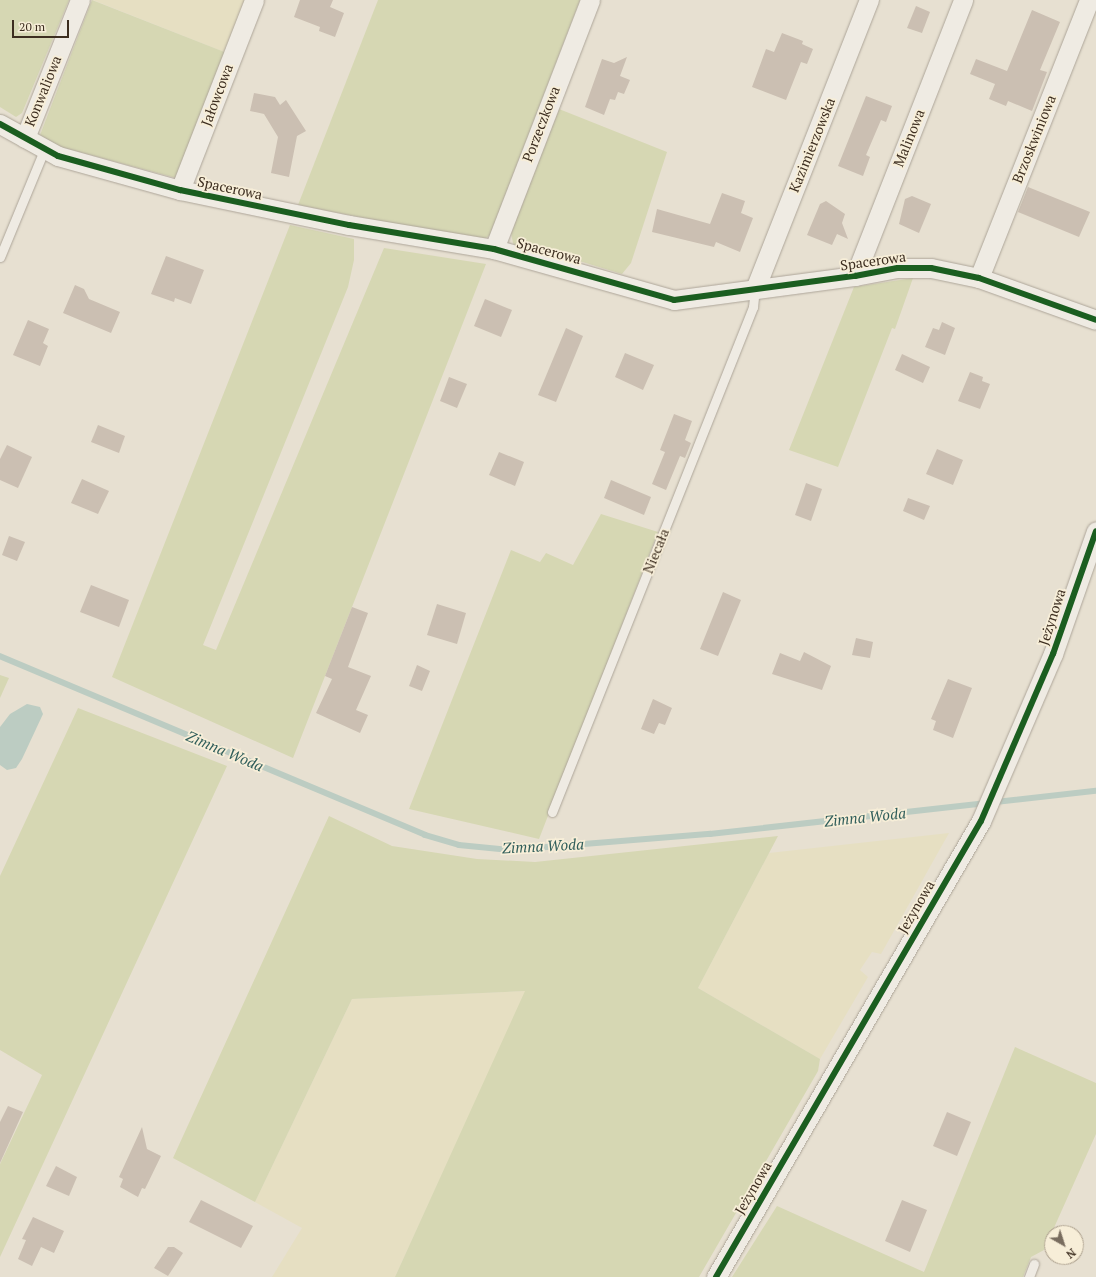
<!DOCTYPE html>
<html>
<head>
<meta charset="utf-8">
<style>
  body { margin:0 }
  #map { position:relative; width:1096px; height:1277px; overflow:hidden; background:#e7e0d1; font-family:"PT Serif",serif }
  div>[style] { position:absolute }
  .farmland>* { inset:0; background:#e6dfc2 }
  .green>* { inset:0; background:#d6d7b3 }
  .water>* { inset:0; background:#bcccc2 }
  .stream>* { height:5.5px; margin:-2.75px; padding:0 2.75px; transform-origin:2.75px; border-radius:2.75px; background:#bcccc2 }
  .building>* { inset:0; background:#cbbfb2 }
  .roads { filter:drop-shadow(0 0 1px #ada599) drop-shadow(0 0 1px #ada599) }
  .service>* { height:9px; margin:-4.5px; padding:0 4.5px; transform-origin:4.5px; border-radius:4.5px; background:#efebe3 }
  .minor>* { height:19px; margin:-9.5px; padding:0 9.5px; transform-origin:9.5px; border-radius:9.5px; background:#efebe3 }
  .cycleway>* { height:6px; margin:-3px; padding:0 3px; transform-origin:3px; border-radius:3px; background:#1b5e20 }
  span { translate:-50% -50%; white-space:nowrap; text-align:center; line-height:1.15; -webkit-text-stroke:3.5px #f7eed8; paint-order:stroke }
  .street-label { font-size:14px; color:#3d2e20 }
  .water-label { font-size:15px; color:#2f5d5a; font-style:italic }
  .north { position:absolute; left:1044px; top:1225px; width:40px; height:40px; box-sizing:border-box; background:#f7eed8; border:1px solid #ada18e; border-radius:50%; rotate:141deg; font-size:11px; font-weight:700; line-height:16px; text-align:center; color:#3d2e20 }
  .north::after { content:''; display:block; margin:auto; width:14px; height:18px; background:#786c5e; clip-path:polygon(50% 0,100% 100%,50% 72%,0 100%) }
  .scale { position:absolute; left:12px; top:20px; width:57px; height:18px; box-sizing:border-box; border:2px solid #3d2e20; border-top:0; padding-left:5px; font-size:12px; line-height:14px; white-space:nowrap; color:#3d2e20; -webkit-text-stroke:3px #f7eed8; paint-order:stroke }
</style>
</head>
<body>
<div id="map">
  <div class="farmland">
    <i style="clip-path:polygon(93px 0,248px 0,227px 53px)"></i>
    <i style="clip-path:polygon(949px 833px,881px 954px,872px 952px,860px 970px,868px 977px,820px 1059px,698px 988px,769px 853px)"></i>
    <i style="clip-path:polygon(526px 991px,395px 1277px,272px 1277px,302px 1228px,255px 1202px,352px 999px)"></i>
  </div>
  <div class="green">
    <i style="clip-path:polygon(0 0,69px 0,22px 113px,16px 117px,0 107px)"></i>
    <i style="clip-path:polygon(92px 0,227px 53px,176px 178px,57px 146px,40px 135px)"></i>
    <i style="clip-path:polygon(378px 0,580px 0,490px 235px,482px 241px,298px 205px)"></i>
    <i style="clip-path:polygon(559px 109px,667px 152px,631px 263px,622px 274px,553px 253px,516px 247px,513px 243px,511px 233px)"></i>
    <i style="clip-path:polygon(290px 225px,354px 239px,354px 260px,348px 287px,203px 645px,216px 650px,384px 248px,486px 264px,293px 758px,112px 677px)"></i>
    <i style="clip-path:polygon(913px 278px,895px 329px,892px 328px,838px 467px,789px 450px,854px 287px)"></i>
    <i style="clip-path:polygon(601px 514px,658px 532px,539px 839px,409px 809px,511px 550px,540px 562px,546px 553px,573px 565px)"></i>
    <i style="clip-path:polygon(0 675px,9px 678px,0 698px)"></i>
    <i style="clip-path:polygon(78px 708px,227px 766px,0 1257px,0 1164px,42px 1075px,0 1050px,0 876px)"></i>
    <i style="clip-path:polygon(329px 816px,392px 846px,477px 859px,535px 862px,778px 836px,698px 988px,820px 1059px,818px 1071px,699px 1277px,395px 1277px,525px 991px,352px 999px,255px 1202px,173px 1158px)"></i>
    <i style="clip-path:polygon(1015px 1047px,1096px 1083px,1096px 1134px,1044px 1250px,1031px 1257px,1023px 1277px,732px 1277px,777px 1206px,924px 1272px)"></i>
  </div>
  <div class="water">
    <i style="clip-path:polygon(27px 704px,40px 707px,43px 714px,22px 759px,16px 768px,7px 770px,0 765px,0 727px,10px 714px)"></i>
  </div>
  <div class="stream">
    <i style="left:0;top:656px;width:461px;rotate:22.8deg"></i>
    <i style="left:425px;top:835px;width:35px;rotate:16deg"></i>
    <i style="left:459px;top:845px;width:51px;rotate:5.6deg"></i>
    <i style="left:510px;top:850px;width:201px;rotate:-4.6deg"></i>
    <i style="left:710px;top:834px;width:388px;rotate:-6.4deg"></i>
  </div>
  <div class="building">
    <i style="clip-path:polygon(300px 0,333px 0,330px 7px,344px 13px,335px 37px,319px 31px,320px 27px,294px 17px)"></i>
    <i style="clip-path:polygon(916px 6px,930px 12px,922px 33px,907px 28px)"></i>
    <i style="clip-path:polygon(1032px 10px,1060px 22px,1040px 70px,1047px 72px,1032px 111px,1008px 101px,1006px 106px,989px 99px,995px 84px,970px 74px,976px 59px,1007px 71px)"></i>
    <i style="clip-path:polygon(782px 33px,803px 41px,802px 44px,813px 49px,807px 64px,801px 62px,786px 100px,752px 87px,766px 49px,774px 52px)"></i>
    <i style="clip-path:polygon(627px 57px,620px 76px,630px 80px,624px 94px,618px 92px,615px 100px,610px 99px,604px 115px,585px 107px,602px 59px,614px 63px)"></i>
    <i style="clip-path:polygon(254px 93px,275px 97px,280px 105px,286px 100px,306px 131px,297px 136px,289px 177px,271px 173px,278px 137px,264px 114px,250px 111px)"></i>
    <i style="clip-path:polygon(866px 96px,892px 106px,886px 122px,881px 120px,866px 155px,870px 157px,863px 176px,838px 166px)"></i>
    <i style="clip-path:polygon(1028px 187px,1090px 212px,1079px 237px,1018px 212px)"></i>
    <i style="clip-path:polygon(722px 193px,745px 201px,741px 213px,753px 218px,740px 252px,716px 242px,714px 247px,652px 232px,657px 209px,710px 224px)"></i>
    <i style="clip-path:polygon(912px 196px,931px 204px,919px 233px,899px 224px,905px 199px)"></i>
    <i style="clip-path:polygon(826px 201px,845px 214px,842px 223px,848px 239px,837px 234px,832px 245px,807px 235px,820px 204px)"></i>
    <i style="clip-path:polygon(166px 256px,204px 270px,191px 304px,175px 298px,174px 302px,151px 294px)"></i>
    <i style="clip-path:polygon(75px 285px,84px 289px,89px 299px,120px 312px,111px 333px,63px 313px)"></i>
    <i style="clip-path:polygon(485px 299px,512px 310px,501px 337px,474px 326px)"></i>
    <i style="clip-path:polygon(28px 320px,49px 329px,43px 343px,48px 346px,40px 366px,13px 355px)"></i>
    <i style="clip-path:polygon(942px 322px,955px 328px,945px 355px,925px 347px,933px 328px,939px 330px)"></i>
    <i style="clip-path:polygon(566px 328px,583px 336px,556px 402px,538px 395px)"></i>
    <i style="clip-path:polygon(625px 353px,654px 365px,643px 390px,615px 377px)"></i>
    <i style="clip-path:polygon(902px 354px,930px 367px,923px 383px,895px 370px)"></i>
    <i style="clip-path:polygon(970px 372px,983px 377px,982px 381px,990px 384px,980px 409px,958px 401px)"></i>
    <i style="clip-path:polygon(449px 377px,467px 384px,457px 408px,440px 401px)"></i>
    <i style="clip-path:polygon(674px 414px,692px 421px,685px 440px,691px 443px,685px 458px,680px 456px,666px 490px,652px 484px,665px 452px,660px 450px)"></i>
    <i style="clip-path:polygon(98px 425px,125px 436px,119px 453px,91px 442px)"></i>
    <i style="clip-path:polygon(7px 445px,32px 457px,18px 488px,0 480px,0 459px)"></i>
    <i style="clip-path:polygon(937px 449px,963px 460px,953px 485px,926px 474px)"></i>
    <i style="clip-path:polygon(499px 452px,524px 462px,515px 486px,489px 475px)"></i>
    <i style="clip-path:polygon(82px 479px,109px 491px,98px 514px,71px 503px)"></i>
    <i style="clip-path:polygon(611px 480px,651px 497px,644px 515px,604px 498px)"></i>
    <i style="clip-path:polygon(806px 483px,822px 489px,811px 521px,795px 515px)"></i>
    <i style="clip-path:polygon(908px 498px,930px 506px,924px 520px,903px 511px)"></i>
    <i style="clip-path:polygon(9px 536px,25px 542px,17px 561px,2px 555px)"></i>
    <i style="clip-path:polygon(91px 585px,129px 600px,119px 627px,80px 612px)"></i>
    <i style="clip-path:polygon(723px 592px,741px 600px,718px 656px,700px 649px)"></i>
    <i style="clip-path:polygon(437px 604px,466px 613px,457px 644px,427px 635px)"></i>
    <i style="clip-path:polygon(352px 607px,368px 613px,348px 667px,371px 676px,356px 710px,368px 715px,360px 733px,316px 713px,332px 679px,325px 676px)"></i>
    <i style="clip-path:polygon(856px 638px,873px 642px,870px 658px,852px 655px)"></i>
    <i style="clip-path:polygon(804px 652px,831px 666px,822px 690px,772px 674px,780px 653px,800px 661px)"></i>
    <i style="clip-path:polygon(417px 665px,430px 671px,422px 691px,409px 686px)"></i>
    <i style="clip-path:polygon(948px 679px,972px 688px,953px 738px,933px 730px,936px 721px,931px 719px)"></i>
    <i style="clip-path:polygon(653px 699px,672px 708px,665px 725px,659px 723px,654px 734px,641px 729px)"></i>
    <i style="clip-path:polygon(8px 1106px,23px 1112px,0 1163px,0 1122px)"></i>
    <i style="clip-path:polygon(947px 1112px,971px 1122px,957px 1156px,933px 1146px)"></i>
    <i style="clip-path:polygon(142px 1127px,147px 1149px,161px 1156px,145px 1189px,142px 1188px,138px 1197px,120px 1187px,123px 1179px,119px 1177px)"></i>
    <i style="clip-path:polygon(56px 1166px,77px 1177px,69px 1196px,46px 1186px)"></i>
    <i style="clip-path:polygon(201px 1200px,253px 1226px,241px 1248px,189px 1222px)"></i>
    <i style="clip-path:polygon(902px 1200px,927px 1210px,910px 1252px,885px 1241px)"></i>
    <i style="clip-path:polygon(33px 1217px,64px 1231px,54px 1253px,41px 1247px,32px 1266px,18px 1259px,26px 1240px,22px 1239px)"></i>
    <i style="clip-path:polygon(168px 1247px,174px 1247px,183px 1253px,168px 1276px,154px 1268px)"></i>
  </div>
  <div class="roads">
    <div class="service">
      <i style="left:0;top:257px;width:116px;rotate:-67.6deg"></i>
      <i style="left:552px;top:812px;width:544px;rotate:-68.3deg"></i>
      <i style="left:753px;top:307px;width:18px;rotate:-84deg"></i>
      <i style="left:1029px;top:1277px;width:14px;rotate:-69deg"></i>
    </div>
    <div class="minor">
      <i style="left:0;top:124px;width:66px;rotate:28.9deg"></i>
      <i style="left:58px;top:156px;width:127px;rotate:15.6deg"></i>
      <i style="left:180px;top:190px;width:173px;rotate:11.7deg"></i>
      <i style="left:349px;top:225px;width:147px;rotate:9.4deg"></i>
      <i style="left:494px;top:249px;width:187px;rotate:15.8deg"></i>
      <i style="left:674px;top:300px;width:183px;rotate:-7.6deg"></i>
      <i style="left:855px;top:276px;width:43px;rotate:-10.8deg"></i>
      <i style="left:897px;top:268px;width:34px"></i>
      <i style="left:931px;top:268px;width:49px;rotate:11.8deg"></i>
      <i style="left:979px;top:278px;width:124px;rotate:19.7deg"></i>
      <i style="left:25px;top:138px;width:149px;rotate:-68.3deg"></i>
      <i style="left:180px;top:190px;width:204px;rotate:-68.7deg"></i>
      <i style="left:494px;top:249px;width:267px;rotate:-68.9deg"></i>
      <i style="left:855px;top:276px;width:296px;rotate:-68.6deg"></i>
      <i style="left:979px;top:278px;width:299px;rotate:-68.4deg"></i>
      <i style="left:755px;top:289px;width:311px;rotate:-68.5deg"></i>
      <i style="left:716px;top:1277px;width:527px;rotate:-59.84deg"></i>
      <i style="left:981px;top:821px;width:182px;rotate:-66.7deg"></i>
      <i style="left:1053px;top:654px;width:130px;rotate:-70.7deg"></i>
    </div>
  </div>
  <div class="cycleway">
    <i style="left:0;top:124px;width:66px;rotate:28.9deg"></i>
    <i style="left:58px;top:156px;width:127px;rotate:15.6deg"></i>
    <i style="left:180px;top:190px;width:173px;rotate:11.7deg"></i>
    <i style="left:349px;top:225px;width:147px;rotate:9.4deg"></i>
    <i style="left:494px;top:249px;width:187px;rotate:15.8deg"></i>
    <i style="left:674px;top:300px;width:183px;rotate:-7.6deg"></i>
    <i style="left:855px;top:276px;width:43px;rotate:-10.8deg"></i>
    <i style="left:897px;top:268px;width:34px"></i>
    <i style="left:931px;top:268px;width:49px;rotate:11.8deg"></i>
    <i style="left:979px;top:278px;width:124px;rotate:19.7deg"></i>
    <i style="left:716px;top:1277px;width:527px;rotate:-59.84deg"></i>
    <i style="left:981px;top:821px;width:182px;rotate:-66.7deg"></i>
    <i style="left:1053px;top:654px;width:130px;rotate:-70.7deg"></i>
  </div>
  <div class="street-label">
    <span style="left:43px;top:91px;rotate:-68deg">Konwaliowa</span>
    <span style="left:217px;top:95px;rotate:-69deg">Jałowcowa</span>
    <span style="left:541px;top:124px;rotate:-69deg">Porzeczkowa</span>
    <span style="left:909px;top:138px;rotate:-68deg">Malinowa</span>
    <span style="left:1034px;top:139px;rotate:-68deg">Brzoskwiniowa</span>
    <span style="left:812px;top:145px;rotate:-68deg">Kazimierzowska</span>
    <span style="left:230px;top:188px;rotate:12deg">Spacerowa</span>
    <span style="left:549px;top:251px;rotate:15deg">Spacerowa</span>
    <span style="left:873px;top:261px;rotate:-8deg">Spacerowa</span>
    <span style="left:656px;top:551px;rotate:-68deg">Niecała</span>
    <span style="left:1052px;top:617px;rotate:-72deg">Jeżynowa</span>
    <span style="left:916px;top:907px;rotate:-60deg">Jeżynowa</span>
    <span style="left:753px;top:1188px;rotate:-60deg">Jeżynowa</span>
  </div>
  <div class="water-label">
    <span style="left:225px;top:751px;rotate:23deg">Zimna Woda</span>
    <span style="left:865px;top:817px;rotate:-6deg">Zimna Woda</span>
    <span style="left:543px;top:846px;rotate:-3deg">Zimna Woda</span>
  </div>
  <div class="north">N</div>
  <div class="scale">20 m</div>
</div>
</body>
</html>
